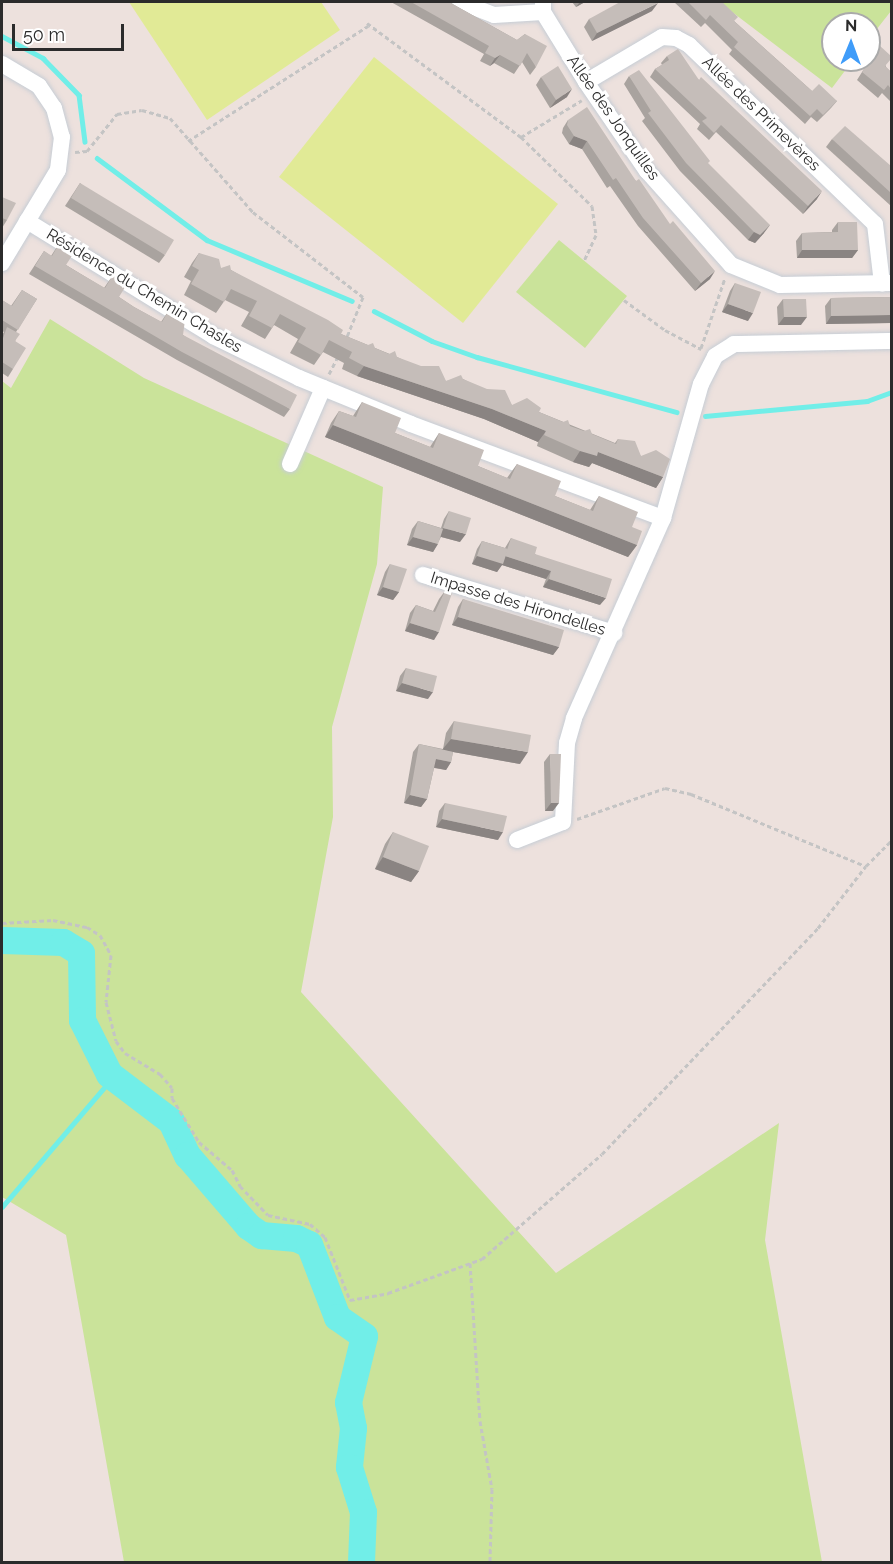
<!DOCTYPE html>
<html>
<head>
<meta charset="utf-8">
<style>
  body { margin:0 }
  #map { position:relative; width:893px; height:1564px; overflow:hidden; background:#ede1dd; font-family:Raleway,sans-serif }
  div>[style] { position:absolute }
  .green>* { inset:0; background:#cae39a }
  .pitch>* { inset:0; background:#e1ea96 }
  .stream>* { height:4.5px; margin:-2.25px; padding:0 2.25px; transform-origin:2.25px; border-radius:2.25px; background:#71eee8 }
  .river>* { height:27px; margin:-13.5px; padding:0 13.5px; transform-origin:13.5px; border-radius:13.5px; background:#71eee8 }
  .path>* { height:3px; margin-top:-1.5px; transform-origin:0; background:repeating-linear-gradient(90deg,#c4c4c4 0 4.5px,transparent 0 7.5px) }
  .roads { filter:drop-shadow(0 0 2px #c6cdd5) drop-shadow(0 0 2px #c6cdd5) }
  .minor>* { height:16px; margin:-8px; padding:0 8px; transform-origin:8px; border-radius:8px; background:#fff }
  .wall>* { inset:0; background:#a9a39f }
  .shaded-wall>* { inset:0; background:#8a8482 }
  .building>* { inset:0; background:#c5bdb9 }
  span { translate:-50% -50%; white-space:nowrap; text-align:center; line-height:1.15; -webkit-text-stroke:6px #fff; paint-order:stroke }
  .street-label { font-size:16px; color:#2b2b2b }
  .frame { position:absolute; inset:0; border:3px solid #2b2b2b; pointer-events:none }
  .north { position:absolute; left:821px; top:12px; width:60px; height:60px; box-sizing:border-box; background:#fff; border:2px solid #aaa; border-radius:50%; rotate:1deg; font-size:16px; font-weight:700; line-height:24px; text-align:center; color:#2b2b2b }
  .north::after { content:''; display:block; margin:auto; width:21px; height:27px; background:#3f9cf9; clip-path:polygon(50% 0,100% 100%,50% 72%,0 100%) }
  .scale { position:absolute; left:12px; top:24px; width:112px; height:27px; box-sizing:border-box; border:3px solid #2b2b2b; border-top:0; padding-left:8px; font-size:18px; line-height:21px; white-space:nowrap; color:#2b2b2b; -webkit-text-stroke:4px #fff; paint-order:stroke }
</style>
</head>
<body>
<div id="map">
  <div class="green">
    <i style="clip-path:polygon(719px 2px,891px 2px,891px 11px,869px 39px,869px 24px,833px 24px,833px 60px,853px 60px,832px 88px)"></i>
    <i style="clip-path:polygon(559px 240px,627px 296px,585px 348px,516px 292px)"></i>
    <i style="clip-path:polygon(50px 319px,144px 378px,383px 487px,377px 564px,332px 727px,333px 817px,301px 992px,556px 1273px,779px 1123px,765px 1240px,822px 1562px,124px 1562px,66px 1235px,2px 1197px,2px 381px,11px 388px)"></i>
  </div>
  <div class="pitch">
    <i style="clip-path:polygon(129px 2px,321px 2px,340px 30px,207px 120px)"></i>
    <i style="clip-path:polygon(374px 57px,558px 204px,463px 323px,279px 177px)"></i>
  </div>
  <div class="stream">
    <i style="left:2px;top:36px;width:47px;rotate:28.2deg"></i>
    <i style="left:43px;top:58px;width:52px;rotate:45.8deg"></i>
    <i style="left:79px;top:95px;width:47px;rotate:82.7deg"></i>
    <i style="left:97px;top:158px;width:137px;rotate:36.7deg"></i>
    <i style="left:207px;top:240px;width:157px;rotate:22.8deg"></i>
    <i style="left:374px;top:311px;width:65px;rotate:27.3deg"></i>
    <i style="left:432px;top:341px;width:48px;rotate:19.6deg"></i>
    <i style="left:477px;top:357px;width:207px;rotate:15.4deg"></i>
    <i style="left:705px;top:416px;width:163px;rotate:-5.3deg"></i>
    <i style="left:867px;top:401px;width:27px;rotate:-20deg"></i>
    <i style="left:2px;top:1207px;width:171px;rotate:-49.5deg"></i>
  </div>
  <div class="river">
    <i style="left:2px;top:940px;width:61px;rotate:1.9deg"></i>
    <i style="left:63px;top:942px;width:21px;rotate:31deg"></i>
    <i style="left:81px;top:953px;width:67px;rotate:89.1deg"></i>
    <i style="left:82px;top:1020px;width:60px;rotate:63.4deg"></i>
    <i style="left:109px;top:1074px;width:78px;rotate:37.2deg"></i>
    <i style="left:171px;top:1121px;width:38px;rotate:65deg"></i>
    <i style="left:187px;top:1155px;width:94px;rotate:49.3deg"></i>
    <i style="left:248px;top:1226px;width:16px;rotate:35deg"></i>
    <i style="left:261px;top:1235px;width:35px;rotate:5deg"></i>
    <i style="left:296px;top:1238px;width:14px;rotate:25deg"></i>
    <i style="left:309px;top:1244px;width:78px;rotate:69deg"></i>
    <i style="left:337px;top:1317px;width:33px;rotate:35deg"></i>
    <i style="left:364px;top:1336px;width:68px;rotate:103.6deg"></i>
    <i style="left:348px;top:1402px;width:26px;rotate:79deg"></i>
    <i style="left:353px;top:1428px;width:39px;rotate:96deg"></i>
    <i style="left:349px;top:1467px;width:47px;rotate:72.7deg"></i>
    <i style="left:363px;top:1512px;width:50px;rotate:92.3deg"></i>
  </div>
  <div class="path">
    <i style="left:367px;top:23px;width:192px;rotate:36.5deg"></i>
    <i style="left:521px;top:137px;width:99px;rotate:44.2deg"></i>
    <i style="left:592px;top:206px;width:29px;rotate:82deg"></i>
    <i style="left:596px;top:235px;width:29px;rotate:115deg"></i>
    <i style="left:521px;top:137px;width:71px;rotate:-31.2deg"></i>
    <i style="left:188px;top:141px;width:214px;rotate:-32.6deg"></i>
    <i style="left:75px;top:152px;width:12px;rotate:-5deg"></i>
    <i style="left:87px;top:151px;width:48px;rotate:-51deg"></i>
    <i style="left:117px;top:114px;width:25px;rotate:-9deg"></i>
    <i style="left:142px;top:110px;width:29px;rotate:16deg"></i>
    <i style="left:170px;top:118px;width:125px;rotate:48.6deg"></i>
    <i style="left:253px;top:212px;width:139px;rotate:37.7deg"></i>
    <i style="left:363px;top:297px;width:45px;rotate:112deg"></i>
    <i style="left:624px;top:300px;width:51px;rotate:36.2deg"></i>
    <i style="left:665px;top:330px;width:41px;rotate:27.8deg"></i>
    <i style="left:701px;top:348px;width:74px;rotate:-71.1deg"></i>
    <i style="left:329px;top:374px;width:20px;rotate:-63deg"></i>
    <i style="left:577px;top:819px;width:93px;rotate:-19.4deg"></i>
    <i style="left:665px;top:788px;width:27px;rotate:13deg"></i>
    <i style="left:691px;top:794px;width:189px;rotate:22.4deg"></i>
    <i style="left:866px;top:866px;width:37px;rotate:-45deg"></i>
    <i style="left:2px;top:923px;width:51px;rotate:-3.4deg"></i>
    <i style="left:53px;top:920px;width:35px;rotate:12deg"></i>
    <i style="left:87px;top:927px;width:15px;rotate:32deg"></i>
    <i style="left:100px;top:935px;width:23px;rotate:61deg"></i>
    <i style="left:111px;top:955px;width:47px;rotate:96.1deg"></i>
    <i style="left:106px;top:1002px;width:40px;rotate:75.6deg"></i>
    <i style="left:116px;top:1041px;width:15px;rotate:53deg"></i>
    <i style="left:125px;top:1053px;width:41px;rotate:31deg"></i>
    <i style="left:160px;top:1074px;width:18px;rotate:49deg"></i>
    <i style="left:172px;top:1088px;width:10px;rotate:90deg"></i>
    <i style="left:172px;top:1098px;width:52px;rotate:58.5deg"></i>
    <i style="left:199px;top:1142px;width:43px;rotate:40.3deg"></i>
    <i style="left:232px;top:1170px;width:18px;rotate:63deg"></i>
    <i style="left:240px;top:1186px;width:40px;rotate:46deg"></i>
    <i style="left:268px;top:1215px;width:43px;rotate:12.1deg"></i>
    <i style="left:310px;top:1224px;width:20px;rotate:41deg"></i>
    <i style="left:325px;top:1237px;width:68px;rotate:68.4deg"></i>
    <i style="left:350px;top:1300px;width:39px;rotate:-10deg"></i>
    <i style="left:388px;top:1293px;width:100px;rotate:-19.9deg"></i>
    <i style="left:482px;top:1259px;width:159px;rotate:-41.2deg"></i>
    <i style="left:602px;top:1154px;width:313px;rotate:-46.3deg"></i>
    <i style="left:818px;top:928px;width:78px;rotate:-52.3deg"></i>
    <i style="left:470px;top:1263px;width:158px;rotate:86.4deg"></i>
    <i style="left:480px;top:1421px;width:69px;rotate:80deg"></i>
    <i style="left:492px;top:1489px;width:73px;rotate:91.6deg"></i>
  </div>
  <div class="roads">
    <div class="minor">
      <i style="left:460px;top:2px;width:36px;rotate:21deg"></i>
      <i style="left:494px;top:15px;width:49px;rotate:-3.5deg"></i>
      <i style="left:543px;top:2px;width:10px;rotate:90deg"></i>
      <i style="left:543px;top:12px;width:82px;rotate:58.4deg"></i>
      <i style="left:586px;top:82px;width:108px;rotate:55.6deg"></i>
      <i style="left:647px;top:171px;width:126px;rotate:48.2deg"></i>
      <i style="left:731px;top:265px;width:53px;rotate:22.2deg"></i>
      <i style="left:780px;top:285px;width:112px;rotate:-1deg"></i>
      <i style="left:2px;top:64px;width:43px;rotate:30.7deg"></i>
      <i style="left:39px;top:86px;width:27px;rotate:56deg"></i>
      <i style="left:54px;top:108px;width:30px;rotate:75deg"></i>
      <i style="left:62px;top:137px;width:33px;rotate:97deg"></i>
      <i style="left:58px;top:170px;width:109px;rotate:121.1deg"></i>
      <i style="left:586px;top:82px;width:88px;rotate:-30.6deg"></i>
      <i style="left:662px;top:37px;width:14px;rotate:4deg"></i>
      <i style="left:676px;top:38px;width:15px;rotate:28deg"></i>
      <i style="left:689px;top:45px;width:258px;rotate:43.9deg"></i>
      <i style="left:875px;top:224px;width:60px;rotate:83.3deg"></i>
      <i style="left:27px;top:221px;width:219px;rotate:31.7deg"></i>
      <i style="left:213px;top:336px;width:96px;rotate:26deg"></i>
      <i style="left:299px;top:378px;width:121px;rotate:22.3deg"></i>
      <i style="left:411px;top:424px;width:269px;rotate:20.5deg"></i>
      <i style="left:290px;top:464px;width:83px;rotate:-66.5deg"></i>
      <i style="left:423px;top:575px;width:200px;rotate:16.9deg"></i>
      <i style="left:517px;top:840px;width:49px;rotate:-21.4deg"></i>
      <i style="left:563px;top:822px;width:79px;rotate:-87.1deg"></i>
      <i style="left:567px;top:743px;width:26px;rotate:-74deg"></i>
      <i style="left:574px;top:718px;width:219px;rotate:-66deg"></i>
      <i style="left:663px;top:518px;width:139px;rotate:-74.2deg"></i>
      <i style="left:701px;top:384px;width:31px;rotate:-63deg"></i>
      <i style="left:715px;top:356px;width:22px;rotate:-32deg"></i>
      <i style="left:734px;top:344px;width:158px;rotate:-1.1deg"></i>
    </div>
  </div>
  <div class="wall">
    <i style="clip-path:polygon(391px 2px,449px 2px,517px 40px,525px 34px,536px 67px,530px 75px,522px 62px,514px 74px,494px 63px,490px 66px,480px 61px,484px 54px)"></i>
    <i style="clip-path:polygon(572px 2px,585px 2px,576px 7px)"></i>
    <i style="clip-path:polygon(674px 2px,722px 2px,734px 21px,812px 91px,837px 101px,831px 108px,817px 122px,811px 117px,805px 124px,729px 54px,732px 50px,705px 23px,701px 27px)"></i>
    <i style="clip-path:polygon(652px 11px,592px 41px,584px 27px,589px 19px)"></i>
    <i style="clip-path:polygon(879px 45px,886px 67px,891px 72px,891px 102px,882px 93px,878px 98px,857px 80px)"></i>
    <i style="clip-path:polygon(667px 56px,699px 80px,817px 199px,803px 214px,716px 132px,709px 140px,697px 129px,700px 124px,650px 77px,655px 69px,662px 65px,661px 63px)"></i>
    <i style="clip-path:polygon(629px 76px,708px 164px,764px 233px,755px 243px,748px 240px,680px 171px,642px 121px,645px 118px,624px 84px)"></i>
    <i style="clip-path:polygon(541px 77px,567px 97px,550px 108px,536px 85px)"></i>
    <i style="clip-path:polygon(568px 120px,636px 181px,710px 279px,695px 291px,638px 226px,610px 186px,607px 188px,582px 149px,569px 144px,562px 133px,563px 128px)"></i>
    <i style="clip-path:polygon(832px 139px,891px 166px,891px 206px,826px 147px)"></i>
    <i style="clip-path:polygon(80px 183px,165px 255px,159px 263px,65px 206px)"></i>
    <i style="clip-path:polygon(2px 197px,7px 220px,2px 228px)"></i>
    <i style="clip-path:polygon(838px 222px,858px 250px,852px 258px,797px 258px,796px 241px,802px 233px,832px 232px,832px 230px)"></i>
    <i style="clip-path:polygon(60px 242px,66px 265px,104px 288px,113px 275px,119px 297px,134px 307px,161px 322px,169px 310px,183px 335px,290px 409px,284px 417px,177px 360px,29px 274px,44px 251px,51px 256px)"></i>
    <i style="clip-path:polygon(199px 253px,221px 268px,231px 270px,341px 334px,397px 357px,446px 381px,463px 379px,512px 405px,539px 412px,615px 443px,618px 439px,641px 456px,663px 477px,656px 488px,592px 463px,589px 467px,573px 462px,537px 446px,538px 442px,484px 419px,357px 376px,342px 369px,344px 363px,323px 352px,314px 365px,290px 353px,298px 339px,274px 325px,265px 339px,241px 326px,249px 312px,225px 300px,216px 313px,184px 295px,191px 281px,184px 277px,192px 263px)"></i>
    <i style="clip-path:polygon(735px 283px,748px 321px,722px 312px,730px 291px)"></i>
    <i style="clip-path:polygon(22px 290px,37px 299px,16px 332px,13px 369px,8px 377px,2px 373px,2px 335px,4px 332px,2px 331px,2px 300px,11px 306px)"></i>
    <i style="clip-path:polygon(891px 297px,891px 323px,826px 324px,825px 306px,831px 298px)"></i>
    <i style="clip-path:polygon(783px 299px,801px 325px,778px 325px,777px 307px)"></i>
    <i style="clip-path:polygon(362px 402px,395px 433px,430px 447px,439px 433px,478px 466px,507px 478px,517px 464px,555px 496px,590px 510px,599px 496px,632px 527px,637px 545px,628px 557px,325px 437px,331px 423px,339px 411px,353px 416px)"></i>
    <i style="clip-path:polygon(449px 511px,460px 542px,441px 537px,433px 552px,407px 545px,412px 529px,418px 521px,441px 528px,444px 519px)"></i>
    <i style="clip-path:polygon(511px 538px,535px 554px,600px 605px,543px 587px,546px 579px,502px 565px,497px 572px,472px 564px,477px 549px,482px 541px,505px 548px)"></i>
    <i style="clip-path:polygon(390px 564px,399px 592px,393px 600px,377px 595px,385px 572px)"></i>
    <i style="clip-path:polygon(445px 591px,434px 640px,405px 631px,410px 613px,416px 605px,433px 611px,439px 599px)"></i>
    <i style="clip-path:polygon(463px 599px,559px 647px,553px 655px,452px 625px,458px 607px)"></i>
    <i style="clip-path:polygon(406px 668px,428px 699px,396px 691px,400px 676px)"></i>
    <i style="clip-path:polygon(454px 721px,520px 764px,453px 752px,451px 762px,446px 770px,434px 768px,427px 799px,421px 807px,404px 803px,413px 752px,419px 744px,443px 749px,446px 733px)"></i>
    <i style="clip-path:polygon(550px 754px,553px 811px,545px 811px,544px 762px)"></i>
    <i style="clip-path:polygon(445px 803px,498px 840px,436px 827px,439px 811px)"></i>
    <i style="clip-path:polygon(393px 832px,419px 871px,411px 882px,375px 869px,385px 844px)"></i>
  </div>
  <div class="shaded-wall">
    <i style="clip-path:polygon(580px 2px,585px 2px,576px 7px)"></i>
    <i style="clip-path:polygon(658px 3px,652px 11px,592px 41px,597px 33px)"></i>
    <i style="clip-path:polygon(500px 55px,494px 63px,490px 66px,495px 58px)"></i>
    <i style="clip-path:polygon(572px 89px,567px 97px,550px 108px,556px 100px)"></i>
    <i style="clip-path:polygon(574px 136px,587px 141px,582px 149px,569px 144px)"></i>
    <i style="clip-path:polygon(822px 191px,817px 199px,803px 214px,808px 206px)"></i>
    <i style="clip-path:polygon(770px 225px,764px 233px,755px 243px,748px 240px,754px 232px)"></i>
    <i style="clip-path:polygon(802px 250px,858px 250px,852px 258px,797px 258px)"></i>
    <i style="clip-path:polygon(715px 271px,710px 279px,695px 291px,701px 283px)"></i>
    <i style="clip-path:polygon(728px 304px,753px 313px,748px 321px,722px 312px)"></i>
    <i style="clip-path:polygon(891px 315px,891px 323px,826px 324px,831px 316px)"></i>
    <i style="clip-path:polygon(784px 317px,807px 317px,801px 325px,778px 325px)"></i>
    <i style="clip-path:polygon(364px 366px,492px 409px,546px 431px,538px 442px,484px 419px,357px 376px)"></i>
    <i style="clip-path:polygon(333px 425px,637px 545px,628px 557px,325px 437px)"></i>
    <i style="clip-path:polygon(580px 451px,598px 452px,663px 477px,656px 488px,592px 463px,589px 467px,573px 462px)"></i>
    <i style="clip-path:polygon(443px 528px,466px 534px,460px 542px,438px 536px)"></i>
    <i style="clip-path:polygon(413px 537px,438px 544px,433px 552px,407px 545px)"></i>
    <i style="clip-path:polygon(477px 556px,505px 556px,551px 571px,546px 579px,502px 565px,497px 572px,472px 564px)"></i>
    <i style="clip-path:polygon(549px 579px,606px 598px,600px 605px,543px 587px)"></i>
    <i style="clip-path:polygon(383px 587px,399px 592px,393px 600px,377px 595px)"></i>
    <i style="clip-path:polygon(458px 617px,559px 647px,553px 655px,452px 625px)"></i>
    <i style="clip-path:polygon(410px 623px,439px 632px,434px 640px,405px 631px)"></i>
    <i style="clip-path:polygon(402px 683px,433px 692px,428px 699px,396px 691px)"></i>
    <i style="clip-path:polygon(451px 739px,528px 752px,520px 764px,442px 750px)"></i>
    <i style="clip-path:polygon(436px 759px,451px 762px,446px 770px,431px 767px)"></i>
    <i style="clip-path:polygon(410px 795px,427px 799px,421px 807px,404px 803px)"></i>
    <i style="clip-path:polygon(551px 803px,559px 803px,553px 811px,545px 811px)"></i>
    <i style="clip-path:polygon(442px 819px,503px 832px,498px 840px,436px 827px)"></i>
    <i style="clip-path:polygon(383px 857px,419px 871px,411px 882px,375px 869px)"></i>
  </div>
  <div class="building">
    <i style="clip-path:polygon(411px 2px,449px 2px,517px 40px,525px 34px,547px 46px,536px 67px,527px 53px,520px 66px,500px 55px,495px 58px,485px 53px,489px 46px)"></i>
    <i style="clip-path:polygon(620px 2px,657px 2px,658px 3px,597px 33px,589px 19px)"></i>
    <i style="clip-path:polygon(688px 2px,722px 2px,738px 17px,734px 21px,812px 91px,819px 84px,837px 101px,823px 115px,817px 109px,810px 116px,734px 47px,738px 42px,710px 15px,706px 20px)"></i>
    <i style="clip-path:polygon(879px 45px,891px 56px,891px 59px,885px 66px,891px 72px,891px 89px,888px 85px,884px 90px,862px 72px)"></i>
    <i style="clip-path:polygon(678px 49px,699px 80px,701px 77px,822px 191px,808px 206px,721px 125px,714px 133px,702px 121px,707px 118px,655px 69px,669px 60px,667px 56px)"></i>
    <i style="clip-path:polygon(558px 66px,572px 89px,556px 100px,541px 77px)"></i>
    <i style="clip-path:polygon(639px 70px,710px 161px,708px 163px,770px 225px,760px 235px,754px 232px,686px 163px,648px 113px,651px 111px,629px 76px)"></i>
    <i style="clip-path:polygon(587px 107px,636px 181px,639px 179px,670px 224px,673px 221px,715px 271px,701px 283px,643px 218px,616px 178px,613px 180px,587px 141px,574px 136px,567px 125px,568px 120px)"></i>
    <i style="clip-path:polygon(845px 126px,891px 166px,891px 193px,832px 139px)"></i>
    <i style="clip-path:polygon(80px 183px,174px 240px,165px 255px,71px 198px)"></i>
    <i style="clip-path:polygon(2px 197px,16px 203px,7px 220px,2px 218px)"></i>
    <i style="clip-path:polygon(838px 222px,857px 222px,858px 250px,802px 250px,802px 233px,838px 232px)"></i>
    <i style="clip-path:polygon(60px 242px,75px 251px,66px 265px,74px 270px,105px 288px,113px 275px,127px 284px,119px 297px,134px 307px,162px 322px,169px 310px,185px 320px,183px 335px,297px 395px,290px 409px,182px 352px,35px 266px,44px 251px,52px 256px)"></i>
    <i style="clip-path:polygon(199px 253px,219px 259px,221px 268px,230px 265px,231px 270px,328px 320px,343px 330px,341px 334px,368px 345px,373px 343px,375px 348px,389px 354px,395px 351px,397px 357px,421px 366px,439px 366px,446px 381px,461px 375px,463px 379px,487px 389px,505px 390px,512px 405px,527px 398px,541px 408px,539px 412px,563px 422px,568px 420px,570px 426px,584px 431px,590px 429px,592px 434px,616px 444px,618px 439px,635px 441px,641px 456px,656px 450px,670px 459px,663px 477px,598px 452px,597px 456px,580px 451px,544px 435px,546px 431px,492px 409px,364px 366px,349px 358px,352px 352px,329px 340px,321px 355px,298px 342px,306px 328px,280px 314px,272px 328px,249px 316px,257px 301px,231px 289px,224px 302px,191px 284px,199px 270px,192px 266px)"></i>
    <i style="clip-path:polygon(735px 283px,761px 292px,753px 313px,728px 304px)"></i>
    <i style="clip-path:polygon(22px 290px,37px 299px,18px 330px,2px 320px,2px 300px,12px 306px)"></i>
    <i style="clip-path:polygon(891px 297px,891px 315px,831px 316px,831px 298px)"></i>
    <i style="clip-path:polygon(783px 299px,806px 299px,807px 317px,784px 317px)"></i>
    <i style="clip-path:polygon(7px 327px,20px 334px,15px 341px,26px 348px,13px 369px,2px 362px,2px 341px)"></i>
    <i style="clip-path:polygon(362px 402px,401px 418px,395px 433px,433px 448px,439px 433px,484px 450px,478px 466px,510px 479px,517px 464px,561px 481px,555px 496px,593px 511px,599px 496px,638px 512px,632px 527px,642px 531px,637px 545px,333px 425px,339px 411px,356px 417px)"></i>
    <i style="clip-path:polygon(449px 511px,471px 518px,466px 534px,443px 528px)"></i>
    <i style="clip-path:polygon(418px 521px,443px 529px,438px 544px,413px 537px)"></i>
    <i style="clip-path:polygon(511px 538px,537px 547px,535px 554px,612px 579px,606px 598px,549px 579px,551px 571px,505px 556px)"></i>
    <i style="clip-path:polygon(482px 541px,508px 549px,503px 564px,477px 556px)"></i>
    <i style="clip-path:polygon(390px 564px,407px 569px,399px 592px,383px 587px)"></i>
    <i style="clip-path:polygon(445px 591px,452px 593px,439px 632px,410px 623px,416px 605px,435px 612px)"></i>
    <i style="clip-path:polygon(463px 599px,564px 630px,559px 647px,458px 617px)"></i>
    <i style="clip-path:polygon(406px 668px,437px 676px,433px 692px,402px 683px)"></i>
    <i style="clip-path:polygon(454px 721px,531px 735px,528px 752px,451px 739px)"></i>
    <i style="clip-path:polygon(419px 744px,453px 752px,451px 762px,436px 759px,427px 799px,410px 795px)"></i>
    <i style="clip-path:polygon(550px 754px,561px 754px,559px 803px,551px 803px)"></i>
    <i style="clip-path:polygon(445px 803px,507px 816px,503px 832px,442px 819px)"></i>
    <i style="clip-path:polygon(393px 832px,429px 846px,419px 871px,383px 857px)"></i>
  </div>
  <div class="street-label">
    <span style="left:761px;top:114px;rotate:44deg">Allée des Primevères</span>
    <span style="left:613px;top:118px;rotate:55deg">Allée des Jonquilles</span>
    <span style="left:144px;top:291px;rotate:31deg">Résidence du Chemin Chasles</span>
    <span style="left:518px;top:604px;rotate:17deg">Impasse des Hirondelles</span>
  </div>
  <div class="frame"></div>
  <div class="north">N</div>
  <div class="scale">50 m</div>
</div>
</body>
</html>
